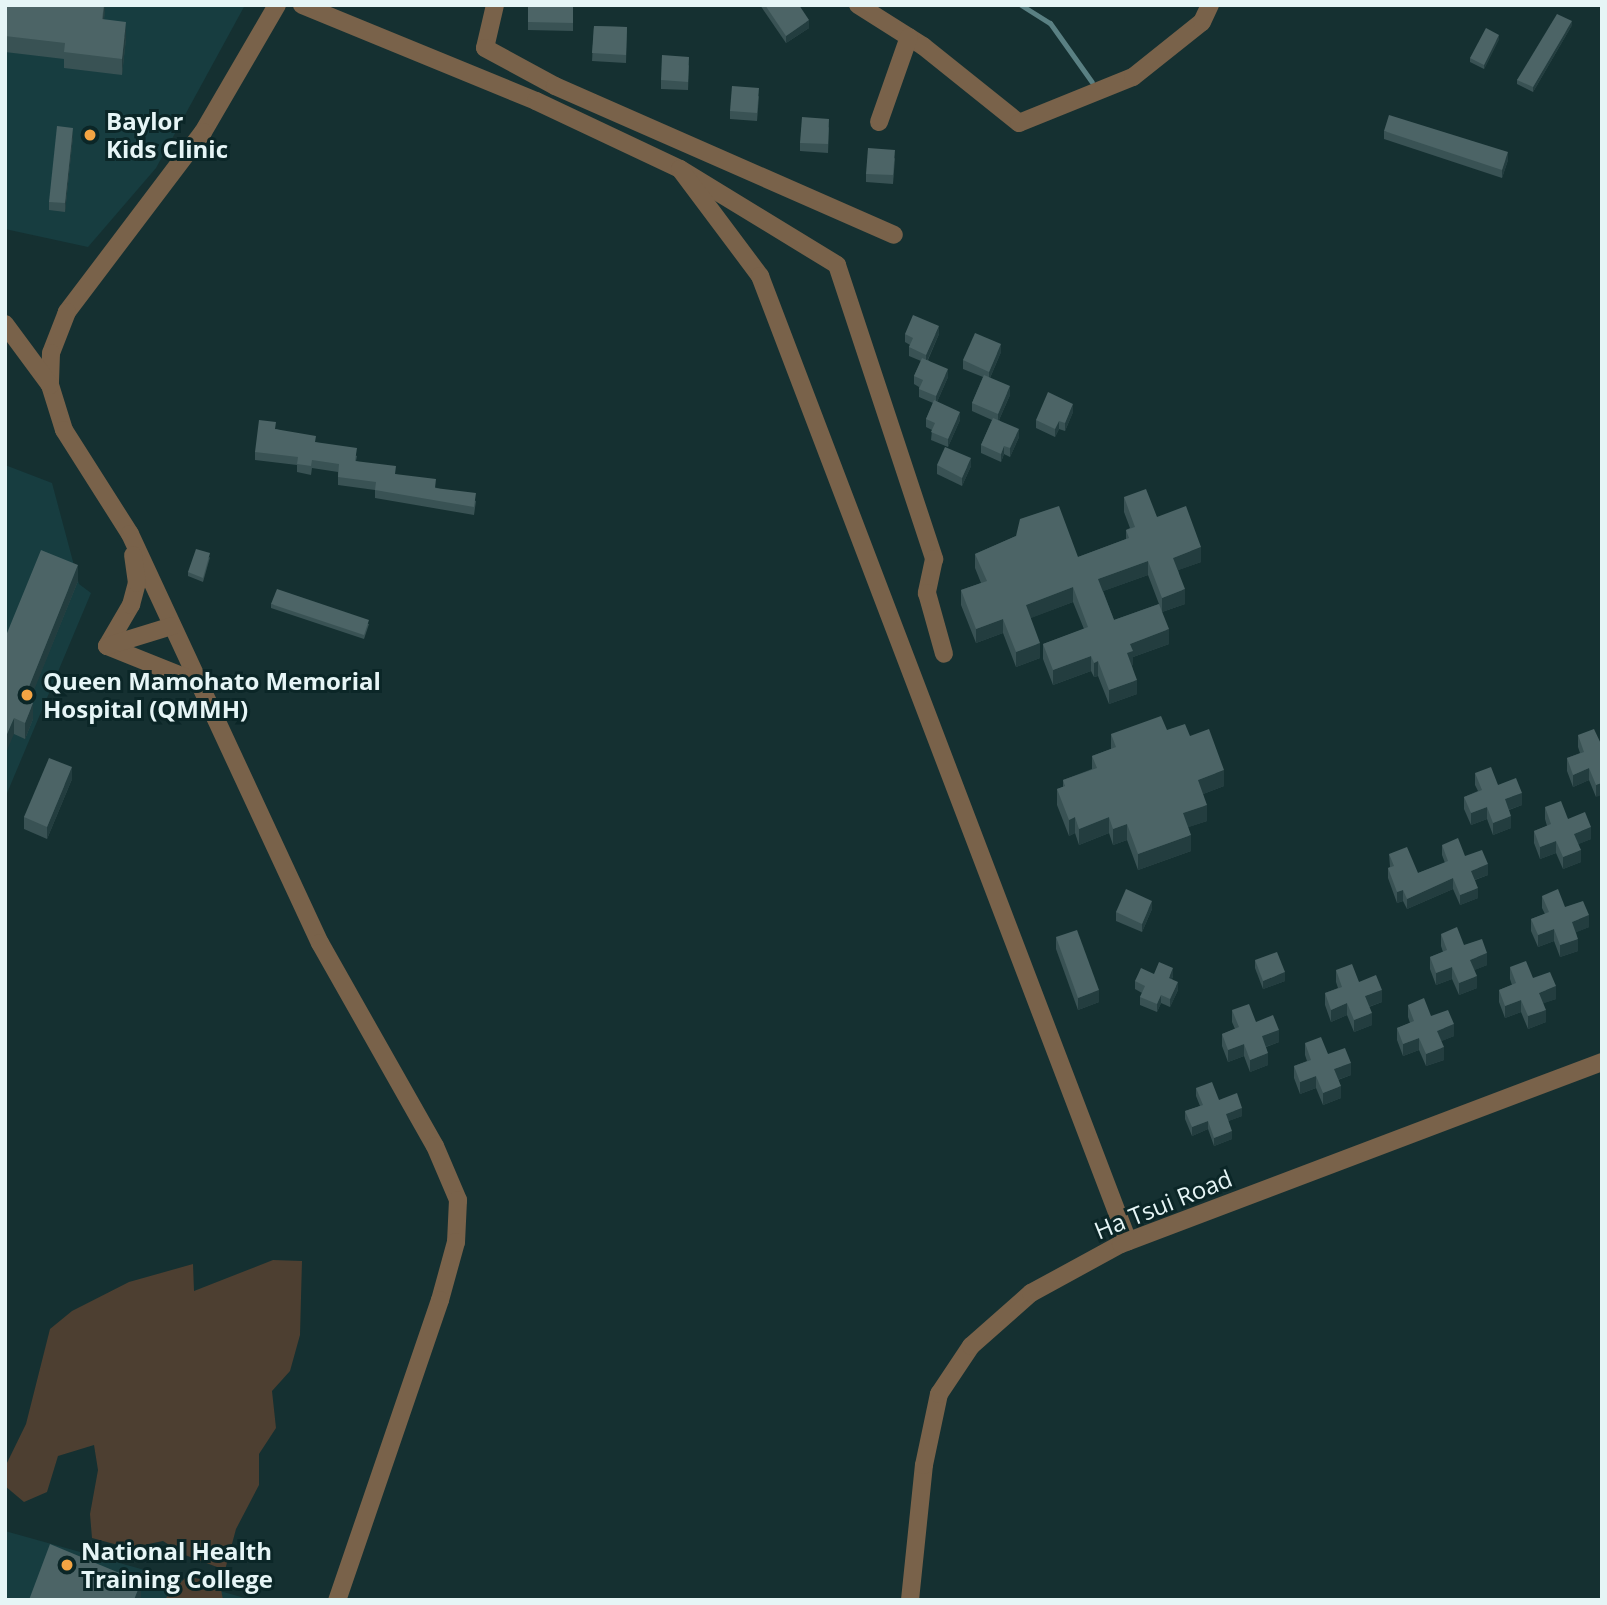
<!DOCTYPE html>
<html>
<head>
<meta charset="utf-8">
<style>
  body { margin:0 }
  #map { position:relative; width:1607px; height:1605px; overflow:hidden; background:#153031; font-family:"Open Sans",sans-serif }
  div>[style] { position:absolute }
  .built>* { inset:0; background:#173d40 }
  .green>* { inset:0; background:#4d3f31 }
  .stream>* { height:5px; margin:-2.5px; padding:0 2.5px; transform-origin:2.5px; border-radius:2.5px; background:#5a8083 }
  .minor>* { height:18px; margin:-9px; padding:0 9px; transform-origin:9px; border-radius:9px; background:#79624a }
  .wall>* { inset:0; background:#395254 }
  .shaded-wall>* { inset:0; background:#233d3f }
  .building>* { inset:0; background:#4c6466 }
  .dots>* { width:19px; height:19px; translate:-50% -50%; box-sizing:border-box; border:4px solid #0b2627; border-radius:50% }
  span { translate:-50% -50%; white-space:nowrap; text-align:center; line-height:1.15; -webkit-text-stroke:6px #0b2627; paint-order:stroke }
  .poi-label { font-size:24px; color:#e6f5f6; font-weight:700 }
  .left { translate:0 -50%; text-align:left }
  .street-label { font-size:24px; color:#e6f5f6 }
  .frame { position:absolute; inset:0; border:7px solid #e6f5f6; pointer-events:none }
</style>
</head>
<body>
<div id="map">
  <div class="built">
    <i style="clip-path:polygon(5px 5px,245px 5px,156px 168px,88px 247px,5px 229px)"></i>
    <i style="clip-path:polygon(5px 465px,52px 483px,79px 584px,91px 593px,5px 798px)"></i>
    <i style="clip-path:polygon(5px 1531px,252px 1600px,5px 1600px)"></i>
  </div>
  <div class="green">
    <i style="clip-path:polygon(273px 1260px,302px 1261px,300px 1335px,290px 1371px,272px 1391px,276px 1428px,259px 1454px,259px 1485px,236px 1529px,225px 1570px,185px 1555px,163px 1541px,129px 1548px,92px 1538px,90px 1514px,98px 1470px,94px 1445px,58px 1456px,47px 1492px,24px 1502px,5px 1486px,5px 1467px,26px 1424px,50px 1329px,72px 1311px,129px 1282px,193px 1264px,194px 1291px)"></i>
    <i style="clip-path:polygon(187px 1576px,220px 1584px,223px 1600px,164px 1600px)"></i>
  </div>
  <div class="stream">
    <i style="left:1021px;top:5px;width:34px;rotate:32deg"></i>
    <i style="left:1050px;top:23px;width:72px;rotate:54.6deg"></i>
  </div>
  <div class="minor">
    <i style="left:277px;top:5px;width:147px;rotate:120.2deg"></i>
    <i style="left:203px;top:132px;width:226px;rotate:127.1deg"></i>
    <i style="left:67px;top:312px;width:44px;rotate:111.3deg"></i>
    <i style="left:51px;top:353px;width:32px;rotate:92deg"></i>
    <i style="left:50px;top:385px;width:47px;rotate:72.7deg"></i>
    <i style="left:64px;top:430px;width:123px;rotate:57.6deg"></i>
    <i style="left:130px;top:534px;width:451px;rotate:65.1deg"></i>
    <i style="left:320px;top:943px;width:233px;rotate:60.5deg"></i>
    <i style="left:435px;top:1146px;width:59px;rotate:66.9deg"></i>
    <i style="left:458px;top:1200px;width:42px;rotate:92.7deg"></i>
    <i style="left:456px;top:1242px;width:60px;rotate:105.4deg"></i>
    <i style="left:440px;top:1300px;width:317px;rotate:108.9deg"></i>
    <i style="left:302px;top:5px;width:253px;rotate:22.3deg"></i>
    <i style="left:536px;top:101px;width:159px;rotate:25.3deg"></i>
    <i style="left:680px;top:169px;width:184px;rotate:31.4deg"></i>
    <i style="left:837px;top:265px;width:310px;rotate:71.7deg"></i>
    <i style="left:934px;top:559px;width:35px;rotate:102deg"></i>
    <i style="left:927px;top:593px;width:63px;rotate:74.4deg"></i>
    <i style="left:495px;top:5px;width:44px;rotate:103.1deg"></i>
    <i style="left:485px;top:48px;width:80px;rotate:28.5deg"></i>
    <i style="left:555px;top:86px;width:370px;rotate:23.7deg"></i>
    <i style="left:858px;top:5px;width:77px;rotate:32.2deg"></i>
    <i style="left:923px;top:46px;width:123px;rotate:38.7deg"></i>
    <i style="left:1019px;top:123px;width:123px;rotate:-22deg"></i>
    <i style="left:1133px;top:77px;width:88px;rotate:-38.6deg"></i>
    <i style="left:1202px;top:22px;width:19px;rotate:-65deg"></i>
    <i style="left:879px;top:122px;width:90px;rotate:-70.6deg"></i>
    <i style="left:680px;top:169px;width:134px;rotate:53.2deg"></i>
    <i style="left:760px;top:276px;width:1033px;rotate:69.13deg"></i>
    <i style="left:5px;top:324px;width:76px;rotate:53.6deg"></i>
    <i style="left:107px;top:646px;width:48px;rotate:-59.7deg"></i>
    <i style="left:131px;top:605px;width:23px;rotate:-75deg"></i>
    <i style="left:137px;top:583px;width:28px;rotate:-98deg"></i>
    <i style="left:107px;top:646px;width:99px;rotate:21.9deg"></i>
    <i style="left:107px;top:646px;width:68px;rotate:-17.1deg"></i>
    <i style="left:910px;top:1600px;width:136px;rotate:-84.1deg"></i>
    <i style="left:924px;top:1465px;width:73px;rotate:-78.1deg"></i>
    <i style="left:939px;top:1394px;width:58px;rotate:-56.3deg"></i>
    <i style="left:971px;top:1346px;width:80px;rotate:-41.5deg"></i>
    <i style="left:1031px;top:1293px;width:102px;rotate:-28.6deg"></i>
    <i style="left:1121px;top:1244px;width:514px;rotate:-20.73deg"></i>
  </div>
  <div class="wall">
    <i style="clip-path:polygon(5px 5px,105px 5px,104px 20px,126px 38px,122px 75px,64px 68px,64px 59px,5px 52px)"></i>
    <i style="clip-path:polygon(528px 5px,573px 5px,573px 31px,528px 30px)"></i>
    <i style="clip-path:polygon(760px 5px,799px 5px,809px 28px,786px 43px)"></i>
    <i style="clip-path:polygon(1572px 25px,1533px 92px,1517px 84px,1517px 80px)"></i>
    <i style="clip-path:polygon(594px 26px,627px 27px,626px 63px,592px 61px)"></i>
    <i style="clip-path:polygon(1499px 39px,1484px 69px,1470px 62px,1470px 58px)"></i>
    <i style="clip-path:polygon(689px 65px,688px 90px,661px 89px,661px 80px)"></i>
    <i style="clip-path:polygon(759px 96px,757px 121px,730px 119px,730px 111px)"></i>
    <i style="clip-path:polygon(829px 127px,828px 153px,800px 151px,800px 143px)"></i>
    <i style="clip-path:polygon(1384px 131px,1508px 160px,1502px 178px,1384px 139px)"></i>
    <i style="clip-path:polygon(73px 136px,65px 212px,49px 210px,49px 202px)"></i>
    <i style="clip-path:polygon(895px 158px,893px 184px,866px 182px,866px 174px)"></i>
    <i style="clip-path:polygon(905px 334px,939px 334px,928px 360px,948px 377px,937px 402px,960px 420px,948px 447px,931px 440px,932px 430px,926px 427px,926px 419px,933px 403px,919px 397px,919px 387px,914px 384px,914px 376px,921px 361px,909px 356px,909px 347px,910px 345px,905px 342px)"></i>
    <i style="clip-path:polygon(1001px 352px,990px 378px,1010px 395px,999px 420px,1019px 437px,1010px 457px,1004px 454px,1001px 462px,981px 453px,981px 445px,992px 420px,972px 411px,972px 403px,983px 377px,963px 369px,963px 360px)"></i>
    <i style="clip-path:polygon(1073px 412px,1065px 431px,1059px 429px,1055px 437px,1036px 428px,1036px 420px)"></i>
    <i style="clip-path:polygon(276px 429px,357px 456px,356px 461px,476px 501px,474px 515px,375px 498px,375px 490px,338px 485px,338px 472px,312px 468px,311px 475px,297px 472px,297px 465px,255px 460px,255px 452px)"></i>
    <i style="clip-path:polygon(937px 465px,971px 466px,962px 486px,937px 474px)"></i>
    <i style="clip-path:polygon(evenodd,1124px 497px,1157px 517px,1201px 562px,1178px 570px,1185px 604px,1162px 612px,1169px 644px,1133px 657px,1132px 666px,1137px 694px,1109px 704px,1098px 676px,1094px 677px,1091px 671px,1053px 685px,1043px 659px,1043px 644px,1084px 629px,1073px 602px,1030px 618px,1040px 658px,1016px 667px,1003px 633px,976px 643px,961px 605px,961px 590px,981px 583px,975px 568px,975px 554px,1016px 536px,1078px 557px,1126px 539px,1126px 530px,1130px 528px,1124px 512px,1124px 497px,1148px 575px,1159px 604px,1114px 620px,1103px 591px,1148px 575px)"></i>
    <i style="clip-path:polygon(210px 557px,203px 582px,188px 576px,188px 572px)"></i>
    <i style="clip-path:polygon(78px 581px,29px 701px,33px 719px,25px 739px,14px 734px,5px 638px)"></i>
    <i style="clip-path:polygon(271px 604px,369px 624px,364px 639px,271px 608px)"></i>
    <i style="clip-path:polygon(1167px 730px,1190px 736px,1224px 786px,1203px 794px,1207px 821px,1188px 827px,1191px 851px,1138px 870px,1127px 840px,1113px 845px,1109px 833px,1079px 845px,1075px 833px,1069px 836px,1057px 805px,1057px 789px,1063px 787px,1063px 780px,1092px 769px,1092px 756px,1111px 749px,1111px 734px)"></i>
    <i style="clip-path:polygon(1578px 735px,1601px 747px,1596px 797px,1589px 780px,1573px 787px,1567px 771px,1567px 758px,1580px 753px,1578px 747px)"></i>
    <i style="clip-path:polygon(1475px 773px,1498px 785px,1522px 805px,1509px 810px,1511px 828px,1493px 835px,1487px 819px,1471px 825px,1464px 809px,1464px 797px,1478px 791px,1475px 785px)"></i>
    <i style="clip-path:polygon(72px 779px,47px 839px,24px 829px,24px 817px)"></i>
    <i style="clip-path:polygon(1545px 807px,1568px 819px,1591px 839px,1578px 844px,1581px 862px,1563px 869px,1556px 853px,1540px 859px,1534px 843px,1534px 831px,1547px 826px,1545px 819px)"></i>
    <i style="clip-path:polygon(1442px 845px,1465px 856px,1488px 875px,1475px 880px,1478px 898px,1460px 905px,1453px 889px,1407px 909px,1403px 901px,1397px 903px,1388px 878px,1388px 868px,1390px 867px,1389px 854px,1418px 873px,1445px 863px,1442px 855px)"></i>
    <i style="clip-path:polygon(1542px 896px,1565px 907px,1589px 927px,1576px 932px,1578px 951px,1560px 957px,1554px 941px,1538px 947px,1531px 931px,1531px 919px,1545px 914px,1542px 908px)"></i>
    <i style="clip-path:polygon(1152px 909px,1142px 932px,1116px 921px,1116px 912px)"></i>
    <i style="clip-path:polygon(1441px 934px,1464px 945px,1487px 965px,1474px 970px,1477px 988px,1459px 995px,1452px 979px,1436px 985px,1430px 969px,1430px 957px,1443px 952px,1441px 946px)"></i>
    <i style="clip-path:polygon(1056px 937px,1099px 1002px,1078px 1010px,1056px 949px)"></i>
    <i style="clip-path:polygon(1255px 960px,1285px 981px,1263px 989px,1255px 968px)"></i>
    <i style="clip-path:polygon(1510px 967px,1533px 978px,1556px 999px,1543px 1003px,1546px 1022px,1528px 1029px,1521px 1012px,1505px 1018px,1499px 1002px,1499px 990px,1512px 985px,1510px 979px)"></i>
    <i style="clip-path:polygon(1336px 970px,1359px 982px,1382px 1002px,1369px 1007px,1372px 1025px,1354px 1032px,1347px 1015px,1331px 1022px,1325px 1005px,1325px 993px,1338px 988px,1336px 982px)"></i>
    <i style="clip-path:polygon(1154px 974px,1173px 976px,1172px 979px,1178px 990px,1170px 1007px,1161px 1003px,1157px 1012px,1140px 1005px,1140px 997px,1142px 993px,1135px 989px,1135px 981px)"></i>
    <i style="clip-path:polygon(1408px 1005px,1431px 1016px,1454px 1036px,1441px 1041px,1444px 1060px,1426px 1066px,1419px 1050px,1403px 1056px,1397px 1040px,1397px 1028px,1410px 1023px,1408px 1017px)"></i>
    <i style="clip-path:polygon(1232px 1010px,1256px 1022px,1279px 1042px,1266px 1047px,1268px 1065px,1250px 1072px,1244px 1056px,1228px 1062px,1222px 1046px,1222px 1034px,1235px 1029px,1232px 1022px)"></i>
    <i style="clip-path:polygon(1305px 1043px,1328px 1054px,1351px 1075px,1338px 1080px,1341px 1098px,1323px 1105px,1316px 1088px,1300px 1094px,1294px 1078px,1294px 1066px,1307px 1061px,1305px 1055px)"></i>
    <i style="clip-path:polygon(1196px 1088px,1219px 1100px,1242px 1116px,1228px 1121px,1232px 1139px,1214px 1146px,1208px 1129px,1192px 1136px,1185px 1119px,1185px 1111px,1200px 1106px,1196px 1096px)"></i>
  </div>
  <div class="shaded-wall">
    <i style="clip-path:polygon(104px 5px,105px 5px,105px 10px,102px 35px)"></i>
    <i style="clip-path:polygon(809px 20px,809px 28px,786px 43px,786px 36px)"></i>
    <i style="clip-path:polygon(1572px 21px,1572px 25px,1533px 92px,1533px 87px)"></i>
    <i style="clip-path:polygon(126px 22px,126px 38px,122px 75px,122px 59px)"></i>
    <i style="clip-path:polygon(1499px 35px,1499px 39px,1484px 69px,1484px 65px)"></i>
    <i style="clip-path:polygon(73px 128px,73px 136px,65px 212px,65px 203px)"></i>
    <i style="clip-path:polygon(1508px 152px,1508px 160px,1502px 178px,1502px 170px)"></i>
    <i style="clip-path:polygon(939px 326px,939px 334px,926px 363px,926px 355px)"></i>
    <i style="clip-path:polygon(1001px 344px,1001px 352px,989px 380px,989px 372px)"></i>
    <i style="clip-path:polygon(948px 369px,948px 377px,936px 404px,936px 396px)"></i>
    <i style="clip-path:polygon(1010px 386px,1010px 395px,998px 422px,998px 414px)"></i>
    <i style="clip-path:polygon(1073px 404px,1073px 412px,1065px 431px,1065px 423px)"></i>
    <i style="clip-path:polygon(960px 412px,960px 420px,948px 447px,948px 439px)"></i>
    <i style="clip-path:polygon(1059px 421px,1059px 429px,1055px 437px,1055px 429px)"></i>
    <i style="clip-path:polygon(1019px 429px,1019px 437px,1010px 457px,1010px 448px)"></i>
    <i style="clip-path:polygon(1004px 446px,1004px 454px,1001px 462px,1001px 454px)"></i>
    <i style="clip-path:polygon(971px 458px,971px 466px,962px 486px,962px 478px)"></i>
    <i style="clip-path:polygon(1201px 547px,1201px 562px,1173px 572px,1173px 558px)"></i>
    <i style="clip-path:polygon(1148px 561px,1148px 575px,1098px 593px,1098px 579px)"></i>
    <i style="clip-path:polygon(78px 565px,78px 581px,24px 715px,24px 699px)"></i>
    <i style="clip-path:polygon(1073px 587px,1073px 602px,1026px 620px,1026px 605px)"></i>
    <i style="clip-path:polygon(1185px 589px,1185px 604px,1162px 612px,1162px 598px)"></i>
    <i style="clip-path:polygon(1003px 619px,1003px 633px,976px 643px,976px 629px)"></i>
    <i style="clip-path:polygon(1169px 629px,1169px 644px,1133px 657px,1133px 665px,1127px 667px,1127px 653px,1130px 644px)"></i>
    <i style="clip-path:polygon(1040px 643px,1040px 658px,1016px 667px,1016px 652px)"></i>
    <i style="clip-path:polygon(1091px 656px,1091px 671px,1053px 685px,1053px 670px)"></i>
    <i style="clip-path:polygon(1098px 661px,1098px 676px,1094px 677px,1094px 663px)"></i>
    <i style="clip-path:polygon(1137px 680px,1137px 694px,1109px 704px,1109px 690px)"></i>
    <i style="clip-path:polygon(33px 703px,33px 719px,25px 739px,25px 723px)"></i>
    <i style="clip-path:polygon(14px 718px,14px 734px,5px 755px,5px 739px)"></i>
    <i style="clip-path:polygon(72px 767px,72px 779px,47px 839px,47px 827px)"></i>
    <i style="clip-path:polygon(1589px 768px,1589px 780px,1573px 787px,1573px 775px)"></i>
    <i style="clip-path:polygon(1224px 770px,1224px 786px,1198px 796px,1198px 780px)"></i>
    <i style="clip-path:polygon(1602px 783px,1602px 795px,1596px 797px,1596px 785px)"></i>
    <i style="clip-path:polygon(1522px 793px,1522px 805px,1505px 811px,1505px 799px)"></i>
    <i style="clip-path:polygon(1207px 805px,1207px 821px,1183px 829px,1183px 813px)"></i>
    <i style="clip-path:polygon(1487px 807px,1487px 819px,1471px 825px,1471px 813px)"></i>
    <i style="clip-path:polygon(1511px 816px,1511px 828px,1493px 835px,1493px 823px)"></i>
    <i style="clip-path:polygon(1075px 817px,1075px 833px,1069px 836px,1069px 820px)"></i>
    <i style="clip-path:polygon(1109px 817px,1109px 833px,1079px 845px,1079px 829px)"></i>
    <i style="clip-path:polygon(1127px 824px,1127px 840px,1113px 845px,1113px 829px)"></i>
    <i style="clip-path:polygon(1591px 827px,1591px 839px,1574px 846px,1574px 834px)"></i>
    <i style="clip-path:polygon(1191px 835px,1191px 851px,1138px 870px,1138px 854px)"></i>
    <i style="clip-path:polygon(1556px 841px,1556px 853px,1540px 859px,1540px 847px)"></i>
    <i style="clip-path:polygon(1581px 850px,1581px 862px,1563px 869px,1563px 857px)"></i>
    <i style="clip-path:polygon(1488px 864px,1488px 875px,1471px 881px,1471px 871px)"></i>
    <i style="clip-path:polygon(1453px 878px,1453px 889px,1407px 909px,1407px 899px)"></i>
    <i style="clip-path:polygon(1478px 888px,1478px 898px,1460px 905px,1460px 895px)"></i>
    <i style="clip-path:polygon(1403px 890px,1403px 901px,1397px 903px,1397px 892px)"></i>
    <i style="clip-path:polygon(1152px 901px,1152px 909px,1142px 932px,1142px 924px)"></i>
    <i style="clip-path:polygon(1589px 915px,1589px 927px,1572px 934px,1572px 922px)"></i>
    <i style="clip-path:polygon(1554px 929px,1554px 941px,1538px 947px,1538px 935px)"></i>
    <i style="clip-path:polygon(1578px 939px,1578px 951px,1560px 957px,1560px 945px)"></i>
    <i style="clip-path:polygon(1487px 953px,1487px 965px,1470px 972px,1470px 960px)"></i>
    <i style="clip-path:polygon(1452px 967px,1452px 979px,1436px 985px,1436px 973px)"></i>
    <i style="clip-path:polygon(1173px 968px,1173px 976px,1169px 986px,1169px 978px)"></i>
    <i style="clip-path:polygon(1285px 972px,1285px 981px,1263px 989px,1263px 981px)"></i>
    <i style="clip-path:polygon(1477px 976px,1477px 988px,1459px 995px,1459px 983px)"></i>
    <i style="clip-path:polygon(1178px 982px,1178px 990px,1170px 1007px,1170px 999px)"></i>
    <i style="clip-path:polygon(1556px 986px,1556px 999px,1539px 1005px,1539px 993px)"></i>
    <i style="clip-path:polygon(1099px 990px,1099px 1002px,1078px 1010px,1078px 998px)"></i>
    <i style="clip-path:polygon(1382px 990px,1382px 1002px,1365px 1008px,1365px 996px)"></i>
    <i style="clip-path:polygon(1161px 995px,1161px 1003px,1157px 1012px,1157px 1004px)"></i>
    <i style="clip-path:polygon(1521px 1000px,1521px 1012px,1505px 1018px,1505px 1006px)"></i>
    <i style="clip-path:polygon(1347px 1003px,1347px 1015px,1331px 1022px,1331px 1010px)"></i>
    <i style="clip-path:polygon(1546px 1010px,1546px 1022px,1528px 1029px,1528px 1016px)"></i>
    <i style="clip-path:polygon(1372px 1013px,1372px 1025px,1354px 1032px,1354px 1020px)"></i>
    <i style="clip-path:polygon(1454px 1024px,1454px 1036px,1437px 1043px,1437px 1031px)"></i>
    <i style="clip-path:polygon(1279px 1030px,1279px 1042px,1262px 1048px,1262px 1036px)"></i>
    <i style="clip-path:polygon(1419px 1038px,1419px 1050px,1403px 1056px,1403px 1044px)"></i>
    <i style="clip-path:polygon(1244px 1044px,1244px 1056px,1228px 1062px,1228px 1050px)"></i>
    <i style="clip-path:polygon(1444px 1047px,1444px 1060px,1426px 1066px,1426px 1054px)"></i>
    <i style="clip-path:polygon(1268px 1053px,1268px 1065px,1250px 1072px,1250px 1060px)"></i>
    <i style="clip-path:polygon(1351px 1063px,1351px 1075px,1334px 1081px,1334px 1069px)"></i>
    <i style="clip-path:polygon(1316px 1076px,1316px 1088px,1300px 1094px,1300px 1082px)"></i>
    <i style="clip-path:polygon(1341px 1086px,1341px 1098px,1323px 1105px,1323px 1093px)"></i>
    <i style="clip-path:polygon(1242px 1108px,1242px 1116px,1226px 1122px,1226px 1114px)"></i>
    <i style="clip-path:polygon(1208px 1121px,1208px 1129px,1192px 1136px,1192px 1127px)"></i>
    <i style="clip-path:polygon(1232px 1131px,1232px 1139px,1214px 1146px,1214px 1138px)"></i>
    <i style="clip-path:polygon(141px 1582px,141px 1597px,140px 1600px,134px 1600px)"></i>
  </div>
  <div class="building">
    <i style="clip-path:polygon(5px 5px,104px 5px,102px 19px,126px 22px,122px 59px,64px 52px,65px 43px,5px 36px)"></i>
    <i style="clip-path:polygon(528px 5px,573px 5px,573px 23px,528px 22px)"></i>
    <i style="clip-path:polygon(765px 5px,799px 5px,809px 20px,786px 36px)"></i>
    <i style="clip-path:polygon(1557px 14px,1572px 21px,1533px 87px,1517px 80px)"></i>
    <i style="clip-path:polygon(594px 26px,627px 27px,626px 55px,592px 53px)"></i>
    <i style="clip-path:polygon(1486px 28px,1499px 35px,1484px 65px,1470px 58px)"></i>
    <i style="clip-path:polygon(662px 55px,689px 57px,688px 82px,661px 80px)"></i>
    <i style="clip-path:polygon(732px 86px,759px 88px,757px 113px,730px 111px)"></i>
    <i style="clip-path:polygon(1389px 115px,1508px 152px,1502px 170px,1384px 131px)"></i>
    <i style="clip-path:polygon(802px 117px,829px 119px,828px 144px,800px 143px)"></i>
    <i style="clip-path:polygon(57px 126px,73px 128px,65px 203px,49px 202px)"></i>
    <i style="clip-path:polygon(868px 148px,895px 150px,893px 175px,866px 174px)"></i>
    <i style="clip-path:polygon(913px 315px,939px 326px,926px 355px,909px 347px,913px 338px,905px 334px)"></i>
    <i style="clip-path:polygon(975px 333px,1001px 344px,989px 372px,963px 360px)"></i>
    <i style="clip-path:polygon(922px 358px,948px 369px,936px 396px,919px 389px,923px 380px,914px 376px)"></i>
    <i style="clip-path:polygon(984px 375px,1010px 386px,998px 414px,972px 403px)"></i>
    <i style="clip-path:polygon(1048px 392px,1073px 404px,1065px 423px,1059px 421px,1055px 429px,1036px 420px)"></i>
    <i style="clip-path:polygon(934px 400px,960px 412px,948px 439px,931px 432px,935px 423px,926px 419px)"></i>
    <i style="clip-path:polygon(993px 418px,1019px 429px,1010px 448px,1004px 446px,1001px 454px,981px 445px)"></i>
    <i style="clip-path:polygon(259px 420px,276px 422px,275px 429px,316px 436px,315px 442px,357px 448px,355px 461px,396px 466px,395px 474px,436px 479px,435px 488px,476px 493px,474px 507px,375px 490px,376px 482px,338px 477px,339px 464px,312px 460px,311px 466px,297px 464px,298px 457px,255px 452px)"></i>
    <i style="clip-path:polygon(945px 447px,971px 458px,962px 478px,937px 465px)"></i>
    <i style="clip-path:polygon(1146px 489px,1157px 517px,1186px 506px,1201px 547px,1173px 558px,1185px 589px,1162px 598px,1148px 561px,1098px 579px,1114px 620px,1159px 604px,1169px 629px,1130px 644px,1133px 651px,1127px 653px,1137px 680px,1109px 690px,1098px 661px,1094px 663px,1091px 656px,1053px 670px,1043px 644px,1088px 627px,1073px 587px,1026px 605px,1040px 643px,1016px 652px,1003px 619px,976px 629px,961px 590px,987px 581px,975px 554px,1016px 536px,1020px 519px,1059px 506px,1078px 557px,1129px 538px,1126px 530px,1135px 527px,1124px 497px)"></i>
    <i style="clip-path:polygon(196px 549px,210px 553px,203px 578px,188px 572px)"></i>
    <i style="clip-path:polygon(41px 550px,78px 565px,24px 699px,33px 703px,25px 723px,14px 718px,5px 739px,5px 638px)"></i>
    <i style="clip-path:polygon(277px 589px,369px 620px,364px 635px,271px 604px)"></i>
    <i style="clip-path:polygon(1161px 716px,1167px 730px,1185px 724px,1190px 736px,1209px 729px,1224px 770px,1198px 780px,1207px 805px,1183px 813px,1191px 835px,1138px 854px,1127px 824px,1113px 829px,1109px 817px,1079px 829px,1075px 817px,1069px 820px,1057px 789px,1065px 786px,1063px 780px,1097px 768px,1092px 756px,1116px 747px,1111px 734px)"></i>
    <i style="clip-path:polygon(1594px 729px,1602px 746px,1602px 783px,1596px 785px,1589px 768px,1573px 775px,1567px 758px,1584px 752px,1578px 735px)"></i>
    <i style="clip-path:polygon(49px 758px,72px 767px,47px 827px,24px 817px)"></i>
    <i style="clip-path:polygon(1491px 767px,1498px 785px,1516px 778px,1522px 793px,1505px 799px,1511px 816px,1493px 823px,1487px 807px,1471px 813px,1464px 797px,1482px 790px,1475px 773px)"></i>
    <i style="clip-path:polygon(1561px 801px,1568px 819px,1585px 812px,1591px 827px,1574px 834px,1581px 850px,1563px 857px,1556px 841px,1540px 847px,1534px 831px,1551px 824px,1545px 807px)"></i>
    <i style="clip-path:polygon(1458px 838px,1465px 856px,1482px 850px,1488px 864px,1471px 871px,1478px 888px,1460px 895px,1453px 878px,1407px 899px,1403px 890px,1397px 892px,1388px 868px,1394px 866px,1389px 854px,1407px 847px,1418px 873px,1448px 861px,1442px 845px)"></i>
    <i style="clip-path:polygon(1126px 889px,1152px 901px,1142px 924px,1116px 912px)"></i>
    <i style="clip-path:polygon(1558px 889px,1565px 907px,1583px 901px,1589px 915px,1572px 922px,1578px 939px,1560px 945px,1554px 929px,1538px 935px,1531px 919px,1549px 912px,1542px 896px)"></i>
    <i style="clip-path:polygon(1457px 927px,1464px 945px,1482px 939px,1487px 953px,1470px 960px,1477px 976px,1459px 983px,1452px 967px,1436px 973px,1430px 957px,1447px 950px,1441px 934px)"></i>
    <i style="clip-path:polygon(1077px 930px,1099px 990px,1078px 998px,1056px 937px)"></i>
    <i style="clip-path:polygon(1277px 952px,1285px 972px,1263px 981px,1255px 960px)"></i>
    <i style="clip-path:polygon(1526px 961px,1533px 978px,1550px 972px,1556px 986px,1539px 993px,1546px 1010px,1528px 1016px,1521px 1000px,1505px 1006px,1499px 990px,1516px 983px,1510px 967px)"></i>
    <i style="clip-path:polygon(1159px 962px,1173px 968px,1169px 978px,1178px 982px,1170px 999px,1161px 995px,1157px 1004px,1140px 997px,1145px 986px,1135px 981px,1141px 968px,1154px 974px)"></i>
    <i style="clip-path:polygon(1352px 964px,1359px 982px,1376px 975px,1382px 990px,1365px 996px,1372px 1013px,1354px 1020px,1347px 1003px,1331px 1010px,1325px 993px,1342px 987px,1336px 970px)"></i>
    <i style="clip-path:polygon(1424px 998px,1431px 1016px,1448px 1010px,1454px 1024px,1437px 1031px,1444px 1047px,1426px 1054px,1419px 1038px,1403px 1044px,1397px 1028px,1414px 1021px,1408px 1005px)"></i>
    <i style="clip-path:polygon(1249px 1004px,1256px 1022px,1273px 1015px,1279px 1030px,1262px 1036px,1268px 1053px,1250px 1060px,1244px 1044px,1228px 1050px,1222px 1034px,1239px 1027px,1232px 1010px)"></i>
    <i style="clip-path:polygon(1321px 1037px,1328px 1054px,1345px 1048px,1351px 1063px,1334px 1069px,1341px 1086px,1323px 1093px,1316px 1076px,1300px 1082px,1294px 1066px,1311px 1060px,1305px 1043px)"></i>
    <i style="clip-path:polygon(1212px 1082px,1219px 1100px,1237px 1093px,1242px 1108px,1226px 1114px,1232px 1131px,1214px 1138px,1208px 1121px,1192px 1127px,1185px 1111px,1203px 1105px,1196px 1088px)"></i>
    <i style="clip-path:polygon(50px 1544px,141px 1582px,134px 1600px,29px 1600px)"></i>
  </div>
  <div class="dots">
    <i style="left:90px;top:135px;background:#f4a443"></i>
    <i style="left:27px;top:695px;background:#f4a443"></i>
    <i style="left:67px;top:1565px;background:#f4a443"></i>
  </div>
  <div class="poi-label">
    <span class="left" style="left:106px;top:135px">Baylor<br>Kids Clinic</span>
    <span class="left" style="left:43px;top:695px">Queen Mamohato Memorial<br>Hospital (QMMH)</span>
    <span class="left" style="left:81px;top:1565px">National Health<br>Training College</span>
  </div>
  <div class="street-label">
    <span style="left:1163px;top:1204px;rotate:-22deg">Ha Tsui Road</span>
  </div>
  <div class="frame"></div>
</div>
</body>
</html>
